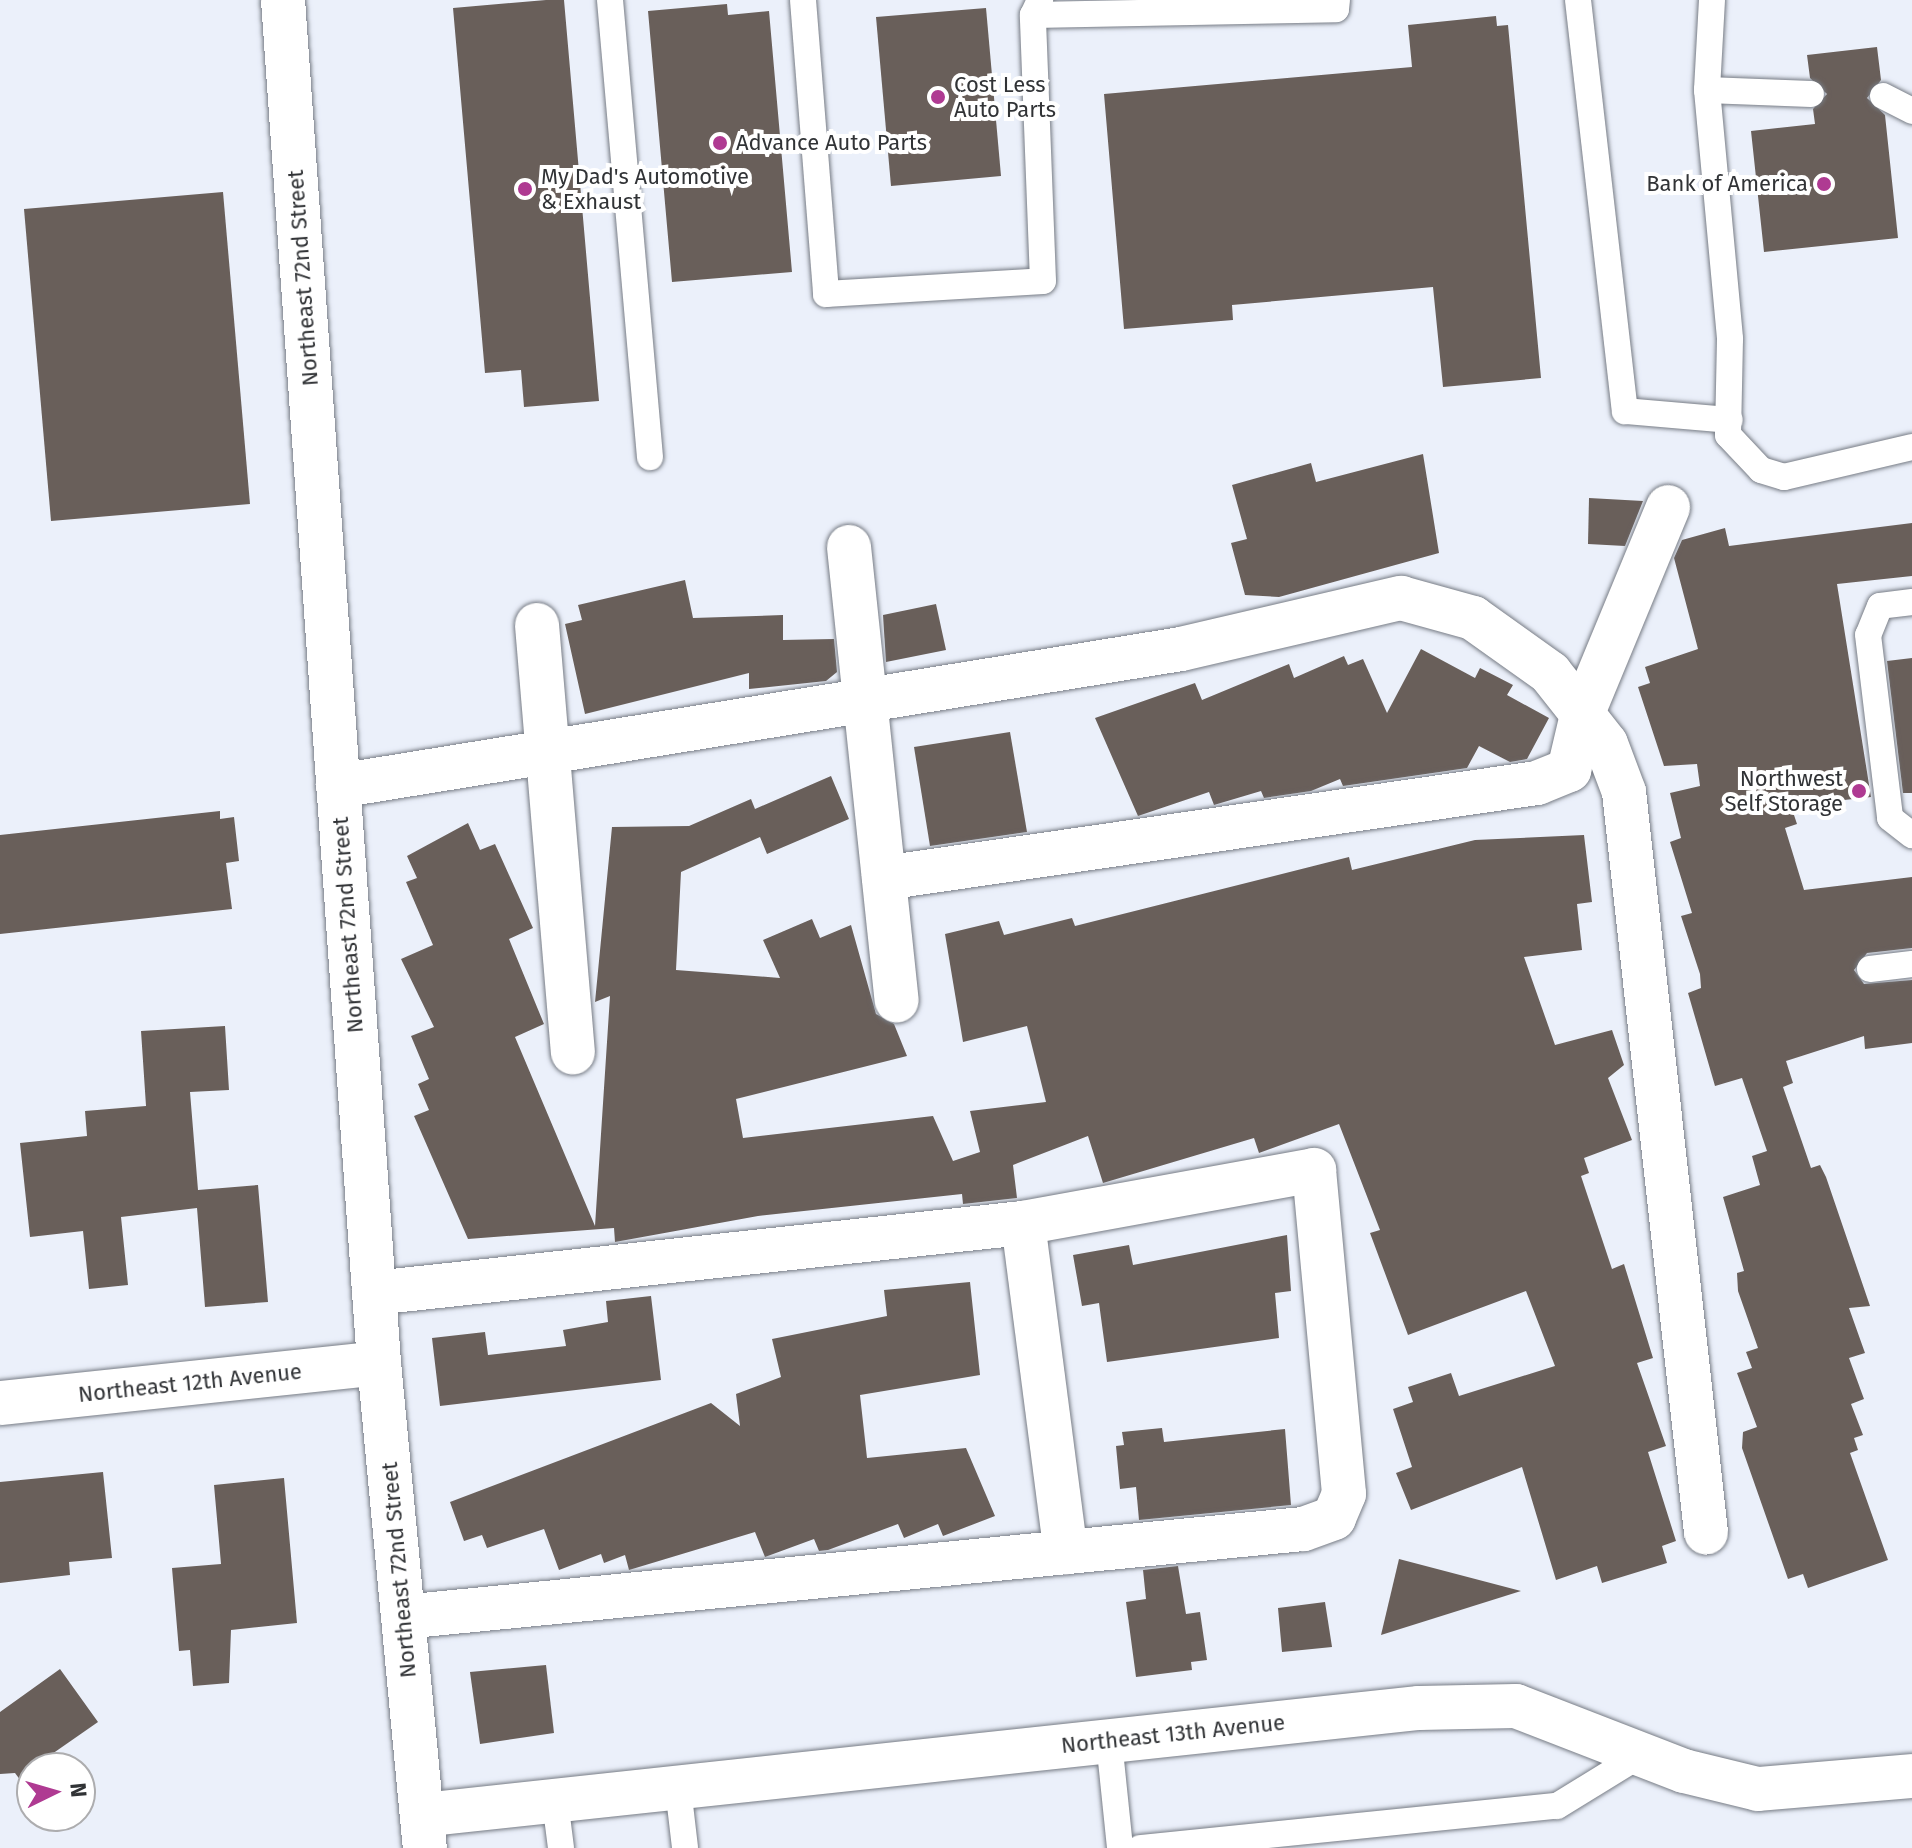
<!DOCTYPE html>
<html>
<head>
<meta charset="utf-8">
<style>
  body { margin:0 }
  #map { position:relative; width:1912px; height:1848px; overflow:hidden; background:#ebf0fa; font-family:"Fira Sans",sans-serif }
  div>[style] { position:absolute }
  .building>* { inset:0; background:#695f5a }
  .roads { filter:drop-shadow(0 0 2px #777c85) drop-shadow(0 0 2px #777c85) }
  .service>* { height:26px; margin:-13px; padding:0 13px; transform-origin:13px; border-radius:13px; background:#fff }
  .minor>* { height:44px; margin:-22px; padding:0 22px; transform-origin:22px; border-radius:22px; background:#fff }
  .tertiary>* { height:44px; margin:-22px; padding:0 22px; transform-origin:22px; border-radius:22px; background:#fff }
  .dots>* { width:22px; height:22px; translate:-50% -50%; box-sizing:border-box; border:4px solid #fff; border-radius:50% }
  span { translate:-50% -50%; white-space:nowrap; text-align:center; line-height:1.15; -webkit-text-stroke:8px #fff; paint-order:stroke }
  .poi-label { font-size:22px; color:#313336 }
  .left { translate:0 -50%; text-align:left }
  .right { translate:-100% -50%; text-align:right }
  .street-label { font-size:22px; color:#313336 }
  .north { position:absolute; left:16px; top:1752px; width:80px; height:80px; box-sizing:border-box; background:#fff; border:2px solid #adadaf; border-radius:50%; rotate:85deg; font-size:22px; font-weight:700; line-height:32px; text-align:center; color:#313336 }
  .north::after { content:''; display:block; margin:auto; width:28px; height:36px; background:#af3a92; clip-path:polygon(50% 0,100% 100%,50% 72%,0 100%) }
</style>
</head>
<body>
<div id="map">
  <div class="building">
    <i style="clip-path:polygon(546px 0,564px 0,599px 401px,524px 407px,521px 370px,485px 373px,453px 8px)"></i>
    <i style="clip-path:polygon(727px 4px,728px 15px,769px 11px,792px 272px,672px 282px,648px 11px)"></i>
    <i style="clip-path:polygon(986px 8px,1001px 176px,891px 186px,876px 17px)"></i>
    <i style="clip-path:polygon(1496px 16px,1497px 26px,1508px 25px,1541px 378px,1443px 387px,1433px 287px,1232px 305px,1233px 320px,1124px 329px,1104px 94px,1412px 67px,1408px 25px)"></i>
    <i style="clip-path:polygon(1877px 47px,1881px 80px,1867px 98px,1885px 115px,1898px 238px,1764px 252px,1751px 131px,1815px 124px,1813px 109px,1827px 94px,1810px 78px,1807px 55px)"></i>
    <i style="clip-path:polygon(223px 192px,250px 504px,51px 521px,24px 209px)"></i>
    <i style="clip-path:polygon(1423px 454px,1439px 553px,1279px 597px,1245px 595px,1231px 543px,1247px 539px,1232px 485px,1311px 463px,1316px 482px)"></i>
    <i style="clip-path:polygon(1589px 498px,1643px 501px,1625px 546px,1588px 544px)"></i>
    <i style="clip-path:polygon(1912px 523px,1912px 576px,1837px 584px,1871px 797px,1791px 806px,1797px 824px,1785px 828px,1804px 890px,1912px 877px,1912px 948px,1867px 953px,1854px 970px,1864px 984px,1912px 980px,1912px 1043px,1865px 1049px,1864px 1036px,1786px 1061px,1793px 1083px,1783px 1087px,1811px 1168px,1820px 1165px,1826px 1177px,1870px 1306px,1849px 1308px,1865px 1353px,1849px 1358px,1864px 1399px,1851px 1404px,1863px 1435px,1854px 1438px,1858px 1450px,1850px 1453px,1888px 1560px,1808px 1588px,1803px 1574px,1788px 1579px,1742px 1448px,1743px 1432px,1757px 1427px,1737px 1373px,1752px 1368px,1746px 1352px,1758px 1348px,1738px 1291px,1737px 1273px,1744px 1271px,1723px 1197px,1760px 1185px,1752px 1156px,1767px 1151px,1742px 1078px,1715px 1086px,1688px 993px,1701px 988px,1700px 974px,1681px 916px,1692px 913px,1670px 842px,1681px 838px,1670px 793px,1700px 786px,1697px 764px,1664px 766px,1638px 687px,1650px 683px,1645px 667px,1698px 649px,1674px 558px,1682px 540px,1725px 528px,1729px 546px)"></i>
    <i style="clip-path:polygon(685px 580px,693px 618px,783px 615px,783px 640px,834px 639px,837px 672px,826px 681px,749px 689px,749px 673px,585px 714px,565px 624px,582px 620px,578px 605px)"></i>
    <i style="clip-path:polygon(936px 604px,946px 650px,886px 662px,883px 615px)"></i>
    <i style="clip-path:polygon(1421px 649px,1475px 678px,1480px 668px,1513px 685px,1507px 695px,1549px 718px,1527px 759px,1510px 762px,1479px 746px,1467px 768px,1343px 786px,1340px 779px,1311px 791px,1264px 798px,1261px 791px,1214px 805px,1209px 792px,1138px 816px,1095px 718px,1195px 683px,1202px 700px,1289px 664px,1294px 678px,1344px 656px,1348px 665px,1363px 659px,1387px 713px)"></i>
    <i style="clip-path:polygon(1912px 658px,1912px 793px,1903px 793px,1887px 661px)"></i>
    <i style="clip-path:polygon(1010px 732px,1027px 832px,930px 846px,914px 747px)"></i>
    <i style="clip-path:polygon(831px 776px,849px 819px,767px 854px,760px 837px,681px 872px,676px 970px,780px 978px,763px 940px,812px 919px,820px 938px,851px 925px,876px 1014px,894px 1024px,907px 1056px,736px 1099px,743px 1138px,933px 1116px,953px 1161px,980px 1152px,970px 1111px,1046px 1102px,1027px 1026px,963px 1042px,945px 934px,999px 921px,1004px 935px,1072px 918px,1075px 926px,1349px 857px,1352px 870px,1475px 840px,1584px 835px,1592px 902px,1577px 904px,1582px 950px,1524px 957px,1555px 1045px,1612px 1030px,1624px 1065px,1608px 1078px,1632px 1140px,1584px 1158px,1589px 1173px,1581px 1176px,1612px 1269px,1624px 1264px,1653px 1358px,1637px 1363px,1666px 1446px,1648px 1452px,1676px 1541px,1662px 1546px,1667px 1563px,1602px 1583px,1597px 1566px,1556px 1580px,1522px 1467px,1411px 1510px,1396px 1473px,1412px 1467px,1393px 1409px,1413px 1402px,1408px 1387px,1451px 1373px,1459px 1396px,1555px 1366px,1526px 1291px,1408px 1335px,1370px 1233px,1380px 1230px,1339px 1124px,1259px 1153px,1254px 1138px,1103px 1183px,1088px 1136px,1013px 1165px,1017px 1198px,963px 1204px,962px 1194px,758px 1216px,615px 1242px,614px 1228px,468px 1239px,414px 1116px,429px 1110px,418px 1084px,429px 1079px,411px 1036px,434px 1027px,401px 959px,433px 945px,406px 882px,417px 878px,407px 856px,468px 823px,480px 850px,495px 844px,533px 928px,509px 939px,544px 1024px,515px 1037px,595px 1226px,610px 996px,595px 1002px,612px 827px,689px 826px,751px 799px,755px 809px)"></i>
    <i style="clip-path:polygon(220px 811px,220px 819px,234px 817px,239px 861px,226px 863px,232px 909px,0 934px,0 835px)"></i>
    <i style="clip-path:polygon(225px 1026px,229px 1090px,190px 1092px,198px 1190px,258px 1185px,268px 1302px,205px 1307px,197px 1208px,121px 1217px,128px 1285px,89px 1289px,83px 1231px,30px 1237px,20px 1143px,87px 1136px,85px 1111px,146px 1106px,141px 1031px)"></i>
    <i style="clip-path:polygon(1287px 1235px,1291px 1291px,1275px 1293px,1279px 1338px,1107px 1362px,1099px 1303px,1082px 1306px,1073px 1255px,1129px 1245px,1133px 1265px)"></i>
    <i style="clip-path:polygon(970px 1282px,980px 1375px,860px 1395px,867px 1458px,966px 1448px,995px 1516px,943px 1536px,938px 1524px,904px 1538px,898px 1524px,828px 1550px,819px 1551px,814px 1539px,765px 1557px,755px 1532px,629px 1570px,625px 1555px,604px 1563px,601px 1554px,559px 1570px,544px 1529px,487px 1548px,482px 1535px,464px 1541px,450px 1502px,711px 1403px,740px 1426px,736px 1394px,781px 1377px,772px 1339px,887px 1316px,884px 1290px)"></i>
    <i style="clip-path:polygon(651px 1296px,661px 1380px,440px 1406px,432px 1338px,485px 1332px,488px 1355px,566px 1346px,563px 1330px,608px 1322px,606px 1301px)"></i>
    <i style="clip-path:polygon(1162px 1428px,1164px 1442px,1285px 1429px,1291px 1505px,1139px 1520px,1136px 1487px,1120px 1489px,1116px 1446px,1124px 1445px,1122px 1432px)"></i>
    <i style="clip-path:polygon(103px 1472px,112px 1558px,69px 1562px,70px 1575px,0 1583px,0 1482px)"></i>
    <i style="clip-path:polygon(284px 1478px,297px 1623px,231px 1630px,229px 1683px,193px 1686px,190px 1650px,179px 1651px,172px 1568px,221px 1564px,214px 1485px)"></i>
    <i style="clip-path:polygon(1399px 1559px,1521px 1591px,1381px 1635px)"></i>
    <i style="clip-path:polygon(1178px 1566px,1186px 1614px,1200px 1612px,1207px 1660px,1191px 1662px,1192px 1670px,1136px 1677px,1126px 1602px,1146px 1599px,1143px 1570px)"></i>
    <i style="clip-path:polygon(1325px 1602px,1332px 1647px,1282px 1652px,1278px 1608px)"></i>
    <i style="clip-path:polygon(546px 1665px,554px 1733px,480px 1744px,470px 1672px)"></i>
    <i style="clip-path:polygon(60px 1669px,98px 1722px,52px 1754px,56px 1768px,32px 1768px,27px 1789px,15px 1773px,0 1774px,0 1712px)"></i>
  </div>
  <div class="roads">
    <div class="service">
      <i style="left:610px;top:0;width:459px;rotate:85deg"></i>
      <i style="left:803px;top:0;width:295px;rotate:85.5deg"></i>
      <i style="left:826px;top:294px;width:217px;rotate:-3.4deg"></i>
      <i style="left:1043px;top:281px;width:266px;rotate:-92.2deg"></i>
      <i style="left:1033px;top:15px;width:17px;rotate:-65deg"></i>
      <i style="left:1578px;top:0;width:414px;rotate:83.5deg"></i>
      <i style="left:1625px;top:411px;width:105px;rotate:4.9deg"></i>
      <i style="left:1712px;top:0;width:90px;rotate:93.2deg"></i>
      <i style="left:1707px;top:90px;width:250px;rotate:84.7deg"></i>
      <i style="left:1730px;top:339px;width:96px;rotate:91.2deg"></i>
      <i style="left:1728px;top:435px;width:48px;rotate:46.7deg"></i>
      <i style="left:1761px;top:470px;width:24px;rotate:17deg"></i>
      <i style="left:1784px;top:477px;width:131px;rotate:-13.2deg"></i>
      <i style="left:1033px;top:15px;width:303px;rotate:-1.1deg"></i>
      <i style="left:1336px;top:9px;width:9px;rotate:-84deg"></i>
      <i style="left:1707px;top:90px;width:104px;rotate:2.2deg"></i>
      <i style="left:1883px;top:96px;width:33px;rotate:27deg"></i>
      <i style="left:1912px;top:602px;width:32px;rotate:173deg"></i>
      <i style="left:1880px;top:606px;width:31px;rotate:112deg"></i>
      <i style="left:1868px;top:635px;width:184px;rotate:83.1deg"></i>
      <i style="left:1890px;top:818px;width:28px;rotate:38deg"></i>
      <i style="left:1870px;top:969px;width:42px;rotate:-6.8deg"></i>
      <i style="left:1109px;top:1741px;width:108px;rotate:84.1deg"></i>
      <i style="left:678px;top:1788px;width:60px;rotate:83.3deg"></i>
      <i style="left:555px;top:1801px;width:47px;rotate:82.7deg"></i>
      <i style="left:1140px;top:1848px;width:419px;rotate:-5.8deg"></i>
      <i style="left:1557px;top:1806px;width:100px;rotate:-31.5deg"></i>
    </div>
    <div class="minor">
      <i style="left:849px;top:547px;width:456px;rotate:84deg"></i>
      <i style="left:537px;top:625px;width:429px;rotate:85.2deg"></i>
      <i style="left:338px;top:786px;width:854px;rotate:-9.23deg"></i>
      <i style="left:1181px;top:649px;width:226px;rotate:-13.1deg"></i>
      <i style="left:1401px;top:598px;width:75px;rotate:15.5deg"></i>
      <i style="left:1473px;top:618px;width:95px;rotate:35.5deg"></i>
      <i style="left:1550px;top:673px;width:90px;rotate:51.7deg"></i>
      <i style="left:1606px;top:744px;width:51px;rotate:69.4deg"></i>
      <i style="left:1624px;top:792px;width:745px;rotate:83.68deg"></i>
      <i style="left:884px;top:878px;width:660px;rotate:-8.28deg"></i>
      <i style="left:1537px;top:783px;width:35px;rotate:-22deg"></i>
      <i style="left:1569px;top:770px;width:57px;rotate:-76.7deg"></i>
      <i style="left:1582px;top:715px;width:225px;rotate:-67.5deg"></i>
      <i style="left:1023px;top:1223px;width:332px;rotate:82.6deg"></i>
      <i style="left:374px;top:1293px;width:653px;rotate:-6.16deg"></i>
      <i style="left:1023px;top:1223px;width:296px;rotate:-10.3deg"></i>
      <i style="left:1314px;top:1170px;width:325px;rotate:84.7deg"></i>
      <i style="left:1344px;top:1494px;width:26px;rotate:113deg"></i>
      <i style="left:1334px;top:1518px;width:33px;rotate:160deg"></i>
      <i style="left:1303px;top:1529px;width:904px;rotate:174.42deg"></i>
      <i style="left:0;top:1403px;width:381px;rotate:-6deg"></i>
    </div>
    <div class="tertiary">
      <i style="left:283px;top:0;width:1366px;rotate:85.97deg"></i>
      <i style="left:379px;top:1363px;width:487px;rotate:84.6deg"></i>
      <i style="left:422px;top:1815px;width:1003px;rotate:-6.13deg"></i>
      <i style="left:1419px;top:1708px;width:97px;rotate:-1.2deg"></i>
      <i style="left:1516px;top:1706px;width:180px;rotate:21.2deg"></i>
      <i style="left:1684px;top:1771px;width:76px;rotate:13.7deg"></i>
      <i style="left:1758px;top:1789px;width:155px;rotate:-4.8deg"></i>
    </div>
  </div>
  <div class="dots">
    <i style="left:938px;top:97px;background:#af3a92"></i>
    <i style="left:720px;top:143px;background:#af3a92"></i>
    <i style="left:1824px;top:184px;background:#af3a92"></i>
    <i style="left:525px;top:189px;background:#af3a92"></i>
    <i style="left:1859px;top:791px;background:#af3a92"></i>
  </div>
  <div class="poi-label">
    <span class="left" style="left:954px;top:97px">Cost Less<br>Auto Parts</span>
    <span class="left" style="left:736px;top:143px">Advance Auto Parts</span>
    <span class="left" style="left:541px;top:189px">My Dad's Automotive<br>&amp; Exhaust</span>
    <span class="right" style="left:1808px;top:184px">Bank of America</span>
    <span class="right" style="left:1843px;top:791px">Northwest<br>Self Storage</span>
  </div>
  <div class="street-label">
    <span style="left:303px;top:278px;rotate:-94deg">Northeast 72nd Street</span>
    <span style="left:348px;top:925px;rotate:-94deg">Northeast 72nd Street</span>
    <span style="left:190px;top:1383px;rotate:-6deg">Northeast 12th Avenue</span>
    <span style="left:399px;top:1570px;rotate:-95deg">Northeast 72nd Street</span>
    <span style="left:1173px;top:1734px;rotate:-6deg">Northeast 13th Avenue</span>
  </div>
  <div class="north">N</div>
</div>
</body>
</html>
